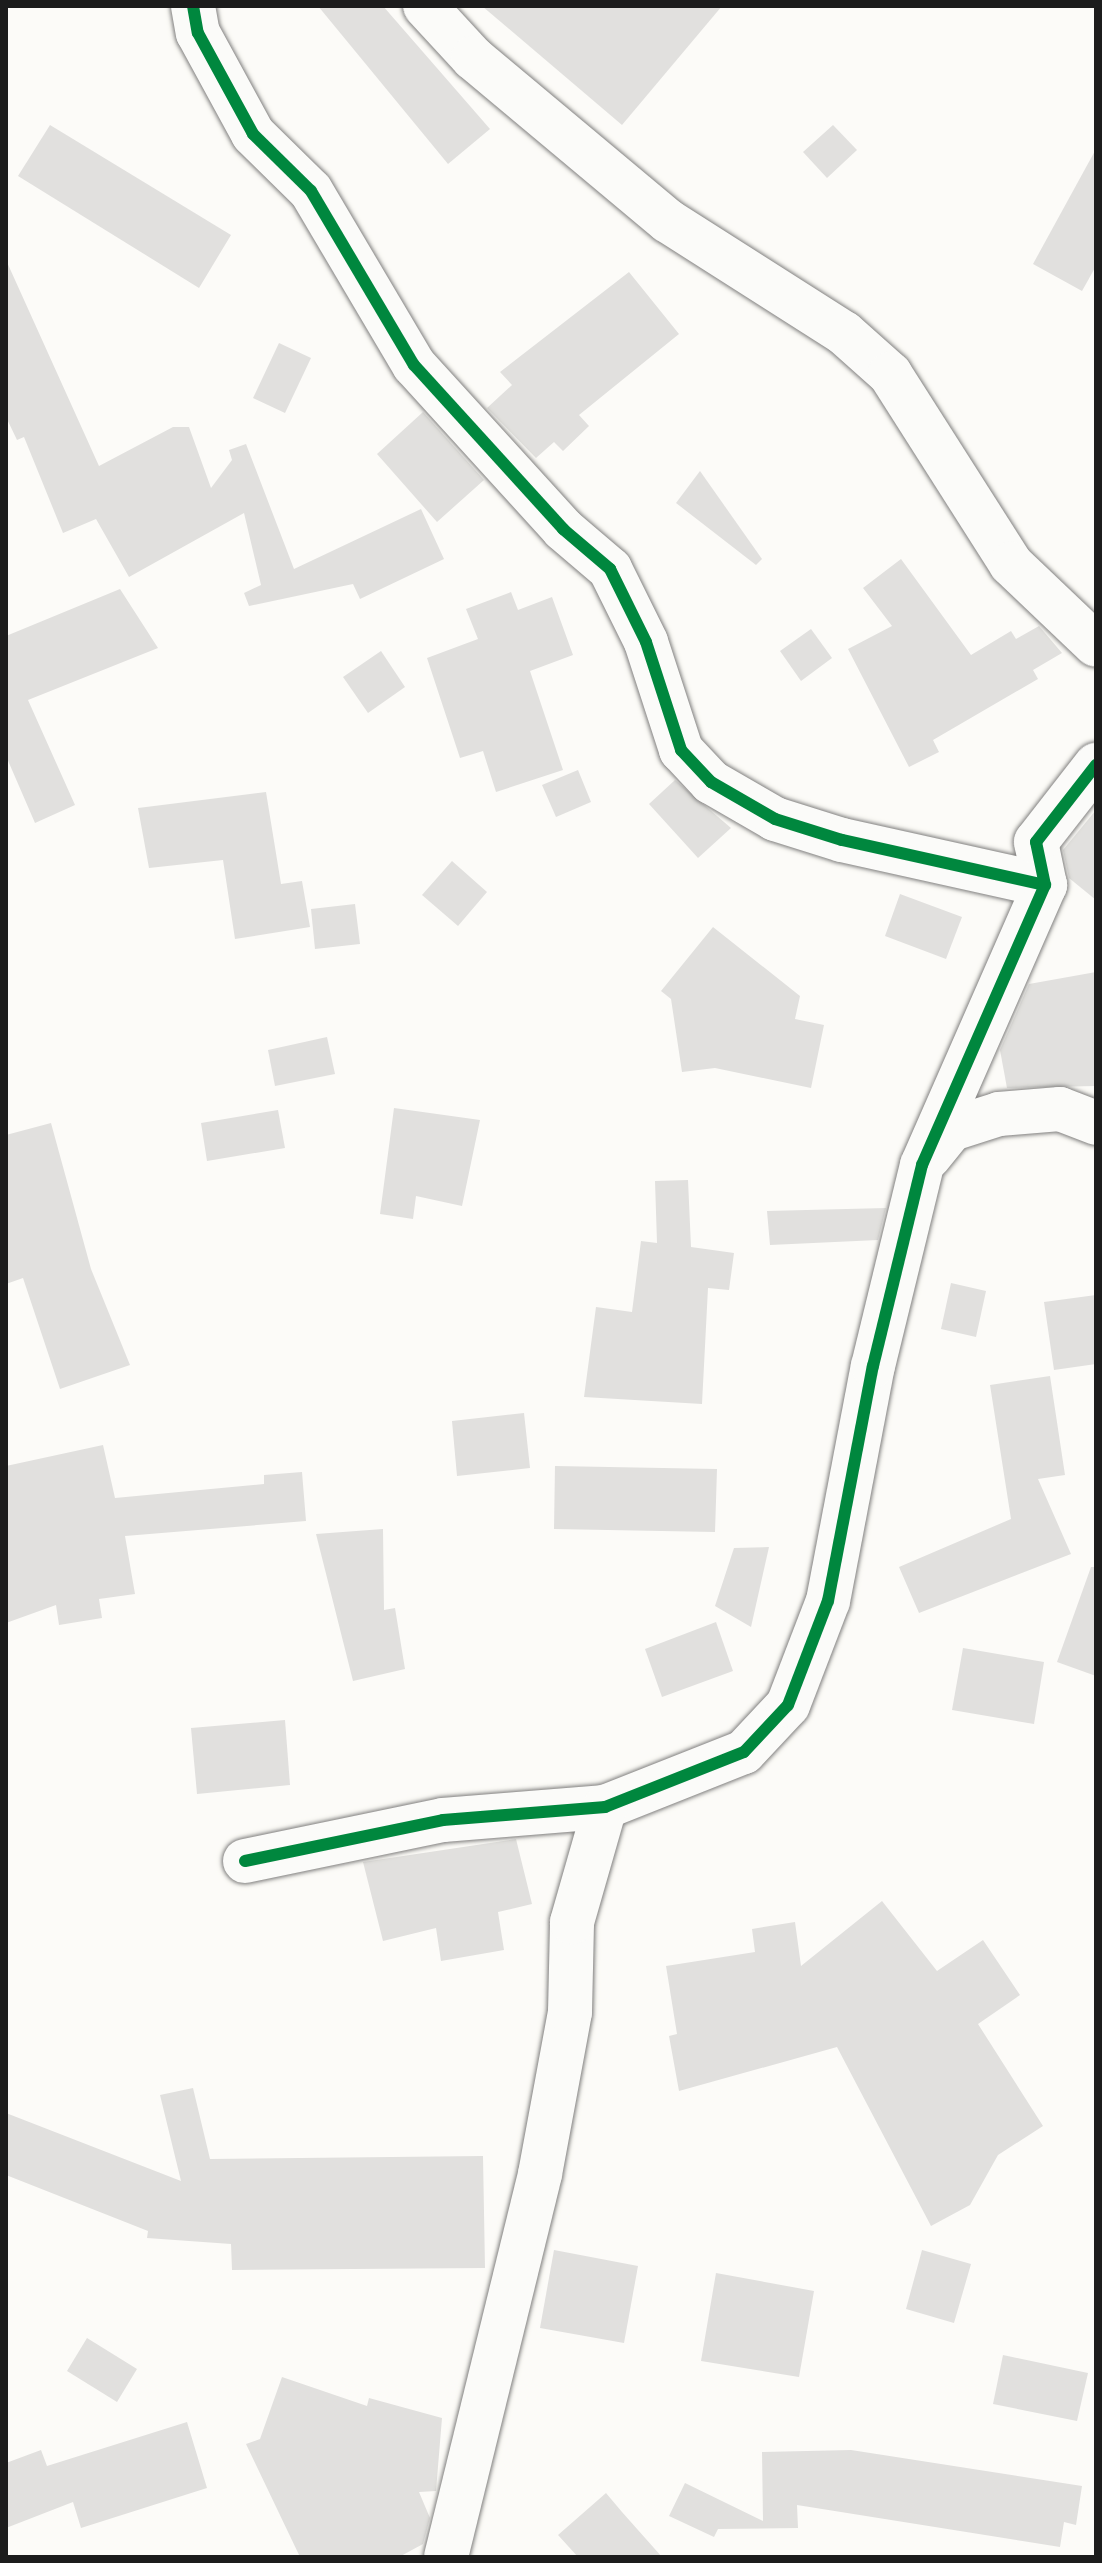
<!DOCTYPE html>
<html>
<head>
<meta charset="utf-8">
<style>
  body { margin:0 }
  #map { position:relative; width:1102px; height:2563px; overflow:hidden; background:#fcfbf8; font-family:"Indie Flower",sans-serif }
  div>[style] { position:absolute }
  .building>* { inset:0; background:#e1e0de }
  .roads { filter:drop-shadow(0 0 2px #81807f) drop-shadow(0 0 2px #81807f) }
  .minor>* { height:44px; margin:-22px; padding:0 22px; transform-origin:22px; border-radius:22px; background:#fbfbf9 }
  .cycleway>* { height:12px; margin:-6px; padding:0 6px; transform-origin:6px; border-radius:6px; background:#00873e }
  span { translate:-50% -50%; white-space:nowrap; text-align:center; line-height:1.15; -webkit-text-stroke:8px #fdfcf7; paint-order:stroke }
  .frame { position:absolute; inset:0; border:8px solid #1c1c1c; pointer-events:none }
</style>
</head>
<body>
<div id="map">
  <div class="building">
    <i style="clip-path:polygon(318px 6px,383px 6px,490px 129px,448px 164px)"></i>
    <i style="clip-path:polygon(482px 6px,722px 6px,622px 125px)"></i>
    <i style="clip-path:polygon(50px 125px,231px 235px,199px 288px,18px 176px)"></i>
    <i style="clip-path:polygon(833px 125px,857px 150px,827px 178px,803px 152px)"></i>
    <i style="clip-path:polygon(1096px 149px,1096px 266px,1082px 291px,1033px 264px)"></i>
    <i style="clip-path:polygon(6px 260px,99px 466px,173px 427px,189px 427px,211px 488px,232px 460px,229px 450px,246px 444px,294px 569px,421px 509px,444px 559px,360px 599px,353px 584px,249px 606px,244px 593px,261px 585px,244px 513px,129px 577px,96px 519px,63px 533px,24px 437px,17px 440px,6px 417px)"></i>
    <i style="clip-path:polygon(629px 272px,679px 334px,579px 415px,589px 426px,563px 451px,554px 442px,536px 458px,487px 408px,512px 385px,500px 372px)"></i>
    <i style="clip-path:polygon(279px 343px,311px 358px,285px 413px,253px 398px)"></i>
    <i style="clip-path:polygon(423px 412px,484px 480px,437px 522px,377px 454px)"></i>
    <i style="clip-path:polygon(700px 471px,762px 559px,756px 565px,676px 503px)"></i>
    <i style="clip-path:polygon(901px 559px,971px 655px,1011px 631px,1016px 639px,1039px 626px,1062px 653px,1033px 670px,1038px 679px,933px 740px,939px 752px,909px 767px,848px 649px,892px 626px,863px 588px)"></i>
    <i style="clip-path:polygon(120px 589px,158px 648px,28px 700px,75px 805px,35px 823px,6px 756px,6px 636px)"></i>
    <i style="clip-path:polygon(511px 592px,518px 610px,552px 597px,573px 655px,530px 671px,563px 770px,496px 792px,483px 751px,460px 758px,427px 658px,478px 639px,466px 609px)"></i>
    <i style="clip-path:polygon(811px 629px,832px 658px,801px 681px,780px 651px)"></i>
    <i style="clip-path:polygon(381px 651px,405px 687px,368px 713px,343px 677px)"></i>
    <i style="clip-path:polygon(578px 770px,591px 802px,556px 817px,542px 785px)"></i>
    <i style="clip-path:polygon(675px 780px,731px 828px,698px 858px,649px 804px)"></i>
    <i style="clip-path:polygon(266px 792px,281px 884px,302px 881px,310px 927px,235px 939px,223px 860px,149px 868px,138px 808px)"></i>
    <i style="clip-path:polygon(1096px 810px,1096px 900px,1069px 878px,1063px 850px)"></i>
    <i style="clip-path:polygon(452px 861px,487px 892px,458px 926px,422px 895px)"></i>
    <i style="clip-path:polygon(900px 894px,962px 917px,946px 959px,885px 936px)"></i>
    <i style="clip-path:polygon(355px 904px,360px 944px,315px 949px,311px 909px)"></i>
    <i style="clip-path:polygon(713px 927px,800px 996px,795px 1019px,824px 1025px,811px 1088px,715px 1068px,682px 1072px,671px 999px,661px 991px)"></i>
    <i style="clip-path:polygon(1096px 972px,1096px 1086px,1007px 1088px,1000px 1050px,1029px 984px)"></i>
    <i style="clip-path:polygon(327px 1037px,335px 1074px,275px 1086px,268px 1050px)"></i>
    <i style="clip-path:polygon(394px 1108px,480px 1120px,462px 1206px,416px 1196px,413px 1219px,380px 1214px)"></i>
    <i style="clip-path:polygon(278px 1110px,285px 1148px,207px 1161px,201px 1123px)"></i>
    <i style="clip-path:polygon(51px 1123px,91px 1269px,130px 1365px,60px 1389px,23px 1278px,6px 1284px,6px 1135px)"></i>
    <i style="clip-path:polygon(688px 1180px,691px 1247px,734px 1253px,729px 1290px,708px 1288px,702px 1404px,584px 1397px,596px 1307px,632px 1312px,641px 1241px,657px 1243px,655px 1181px)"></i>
    <i style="clip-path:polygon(886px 1208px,878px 1240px,770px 1245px,767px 1211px)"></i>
    <i style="clip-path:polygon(951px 1283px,986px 1291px,976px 1337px,941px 1329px)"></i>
    <i style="clip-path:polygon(1096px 1295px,1096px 1364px,1054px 1370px,1044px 1302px)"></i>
    <i style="clip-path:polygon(1050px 1376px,1065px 1475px,1038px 1479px,1071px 1554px,919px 1613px,899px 1567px,1011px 1519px,990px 1385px)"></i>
    <i style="clip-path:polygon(524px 1413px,530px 1468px,457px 1476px,452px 1421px)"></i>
    <i style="clip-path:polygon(103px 1445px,115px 1498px,264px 1484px,264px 1475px,302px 1472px,306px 1521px,125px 1536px,135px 1594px,99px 1599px,102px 1618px,59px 1625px,56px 1605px,6px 1623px,6px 1466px)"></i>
    <i style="clip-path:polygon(555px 1466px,717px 1469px,715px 1532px,554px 1529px)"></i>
    <i style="clip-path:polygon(383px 1529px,384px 1610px,395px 1608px,405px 1669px,353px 1681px,316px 1534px)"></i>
    <i style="clip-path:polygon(769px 1547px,751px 1627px,715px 1606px,734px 1548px)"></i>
    <i style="clip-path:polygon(1091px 1567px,1096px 1567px,1096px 1676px,1057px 1662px)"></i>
    <i style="clip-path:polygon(716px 1622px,733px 1671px,662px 1697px,645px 1649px)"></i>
    <i style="clip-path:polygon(963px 1648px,1044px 1662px,1034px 1724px,952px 1710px)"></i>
    <i style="clip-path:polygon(285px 1720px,290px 1785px,197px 1794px,191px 1728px)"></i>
    <i style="clip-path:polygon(516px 1839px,532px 1904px,498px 1912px,504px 1950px,441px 1961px,436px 1928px,383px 1941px,363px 1862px)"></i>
    <i style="clip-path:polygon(882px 1901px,937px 1971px,983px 1940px,1020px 1995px,978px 2024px,1043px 2126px,998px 2155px,970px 2205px,931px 2226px,837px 2047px,679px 2091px,669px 2036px,677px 2034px,666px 1966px,755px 1952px,752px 1929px,795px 1922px,801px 1966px)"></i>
    <i style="clip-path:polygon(193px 2088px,210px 2159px,483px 2156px,485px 2268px,232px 2270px,231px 2244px,147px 2238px,148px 2231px,6px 2175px,6px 2113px,181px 2181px,160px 2095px)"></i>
    <i style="clip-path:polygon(554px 2250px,638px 2266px,624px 2343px,540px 2328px)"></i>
    <i style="clip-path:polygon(922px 2250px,971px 2264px,954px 2323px,906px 2309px)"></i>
    <i style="clip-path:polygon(716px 2273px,814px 2291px,799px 2377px,701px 2361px)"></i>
    <i style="clip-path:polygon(87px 2338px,137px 2369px,117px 2402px,67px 2371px)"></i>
    <i style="clip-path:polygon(1003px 2355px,1088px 2373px,1077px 2421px,993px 2404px)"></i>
    <i style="clip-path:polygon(282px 2377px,367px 2406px,369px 2398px,442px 2418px,436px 2491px,419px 2492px,430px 2518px,423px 2544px,399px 2557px,300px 2557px,246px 2444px,260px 2439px)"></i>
    <i style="clip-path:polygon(187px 2422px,207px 2488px,81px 2528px,73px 2502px,6px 2528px,6px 2463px,41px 2450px,47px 2466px)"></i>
    <i style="clip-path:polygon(851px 2450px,1082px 2486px,1076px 2525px,1064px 2522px,1060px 2547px,797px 2505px,798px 2528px,718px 2529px,714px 2537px,669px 2516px,685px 2483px,763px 2521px,762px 2452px)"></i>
    <i style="clip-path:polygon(606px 2493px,622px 2512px,662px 2557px,578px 2557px,558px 2535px)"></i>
  </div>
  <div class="roads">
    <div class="minor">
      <i style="left:193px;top:6px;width:27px;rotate:80deg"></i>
      <i style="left:198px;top:33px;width:115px;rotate:61.4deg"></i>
      <i style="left:253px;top:134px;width:81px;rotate:44.5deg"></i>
      <i style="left:311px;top:191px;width:202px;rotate:59.4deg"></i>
      <i style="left:414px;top:365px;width:222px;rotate:47.7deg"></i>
      <i style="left:563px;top:529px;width:62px;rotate:40.4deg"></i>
      <i style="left:610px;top:569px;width:81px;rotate:63.7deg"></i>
      <i style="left:646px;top:642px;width:114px;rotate:72deg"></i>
      <i style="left:681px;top:750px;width:44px;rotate:46.8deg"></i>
      <i style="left:711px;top:782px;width:74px;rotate:30deg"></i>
      <i style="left:775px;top:819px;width:70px;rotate:17.4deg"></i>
      <i style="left:842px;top:840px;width:208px;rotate:12.5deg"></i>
      <i style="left:425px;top:6px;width:71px;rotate:47.3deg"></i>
      <i style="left:473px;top:58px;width:254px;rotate:39.9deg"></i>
      <i style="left:668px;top:221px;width:209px;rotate:32.5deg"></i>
      <i style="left:844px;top:333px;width:62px;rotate:41.7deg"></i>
      <i style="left:890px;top:374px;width:225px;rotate:57.5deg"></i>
      <i style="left:1011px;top:564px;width:117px;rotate:43.6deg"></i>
      <i style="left:929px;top:1157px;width:36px;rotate:-51deg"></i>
      <i style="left:952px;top:1129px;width:49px;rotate:-17.7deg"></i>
      <i style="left:999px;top:1114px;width:61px;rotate:-4.7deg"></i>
      <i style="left:1060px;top:1109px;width:39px;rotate:21deg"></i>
      <i style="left:245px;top:1861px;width:202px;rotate:-11.7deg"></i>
      <i style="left:443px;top:1820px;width:163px;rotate:-4.6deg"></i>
      <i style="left:605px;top:1807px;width:149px;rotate:-21.6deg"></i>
      <i style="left:744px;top:1752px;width:64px;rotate:-46.9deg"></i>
      <i style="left:788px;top:1705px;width:111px;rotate:-69deg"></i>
      <i style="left:828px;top:1601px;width:239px;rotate:-79.2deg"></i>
      <i style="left:873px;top:1366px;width:207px;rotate:-76.3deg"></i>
      <i style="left:922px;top:1165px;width:306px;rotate:-66.3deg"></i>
      <i style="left:1045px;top:885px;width:44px;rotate:-101.8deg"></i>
      <i style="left:1036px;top:842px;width:98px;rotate:-52.1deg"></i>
      <i style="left:446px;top:2557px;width:394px;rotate:-76.2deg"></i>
      <i style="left:540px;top:2174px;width:165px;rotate:-79.5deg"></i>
      <i style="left:570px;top:2012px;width:90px;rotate:-88.7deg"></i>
      <i style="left:572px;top:1922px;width:120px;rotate:-74deg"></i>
    </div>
  </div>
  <div class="cycleway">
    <i style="left:193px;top:6px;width:27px;rotate:80deg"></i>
    <i style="left:198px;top:33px;width:115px;rotate:61.4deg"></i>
    <i style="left:253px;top:134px;width:81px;rotate:44.5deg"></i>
    <i style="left:311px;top:191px;width:202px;rotate:59.4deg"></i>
    <i style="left:414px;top:365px;width:222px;rotate:47.7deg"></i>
    <i style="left:563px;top:529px;width:62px;rotate:40.4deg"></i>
    <i style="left:610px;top:569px;width:81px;rotate:63.7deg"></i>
    <i style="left:646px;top:642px;width:114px;rotate:72deg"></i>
    <i style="left:681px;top:750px;width:44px;rotate:46.8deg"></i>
    <i style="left:711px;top:782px;width:74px;rotate:30deg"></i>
    <i style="left:775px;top:819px;width:70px;rotate:17.4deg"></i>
    <i style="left:842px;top:840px;width:208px;rotate:12.5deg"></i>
    <i style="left:245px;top:1861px;width:202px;rotate:-11.7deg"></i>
    <i style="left:443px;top:1820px;width:163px;rotate:-4.6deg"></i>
    <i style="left:605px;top:1807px;width:149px;rotate:-21.6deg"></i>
    <i style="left:744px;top:1752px;width:64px;rotate:-46.9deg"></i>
    <i style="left:788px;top:1705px;width:111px;rotate:-69deg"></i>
    <i style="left:828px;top:1601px;width:239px;rotate:-79.2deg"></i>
    <i style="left:873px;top:1366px;width:207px;rotate:-76.3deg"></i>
    <i style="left:922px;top:1165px;width:306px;rotate:-66.3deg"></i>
    <i style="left:1045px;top:885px;width:44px;rotate:-101.8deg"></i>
    <i style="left:1036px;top:842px;width:98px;rotate:-52.1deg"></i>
  </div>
  <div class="frame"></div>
</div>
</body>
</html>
